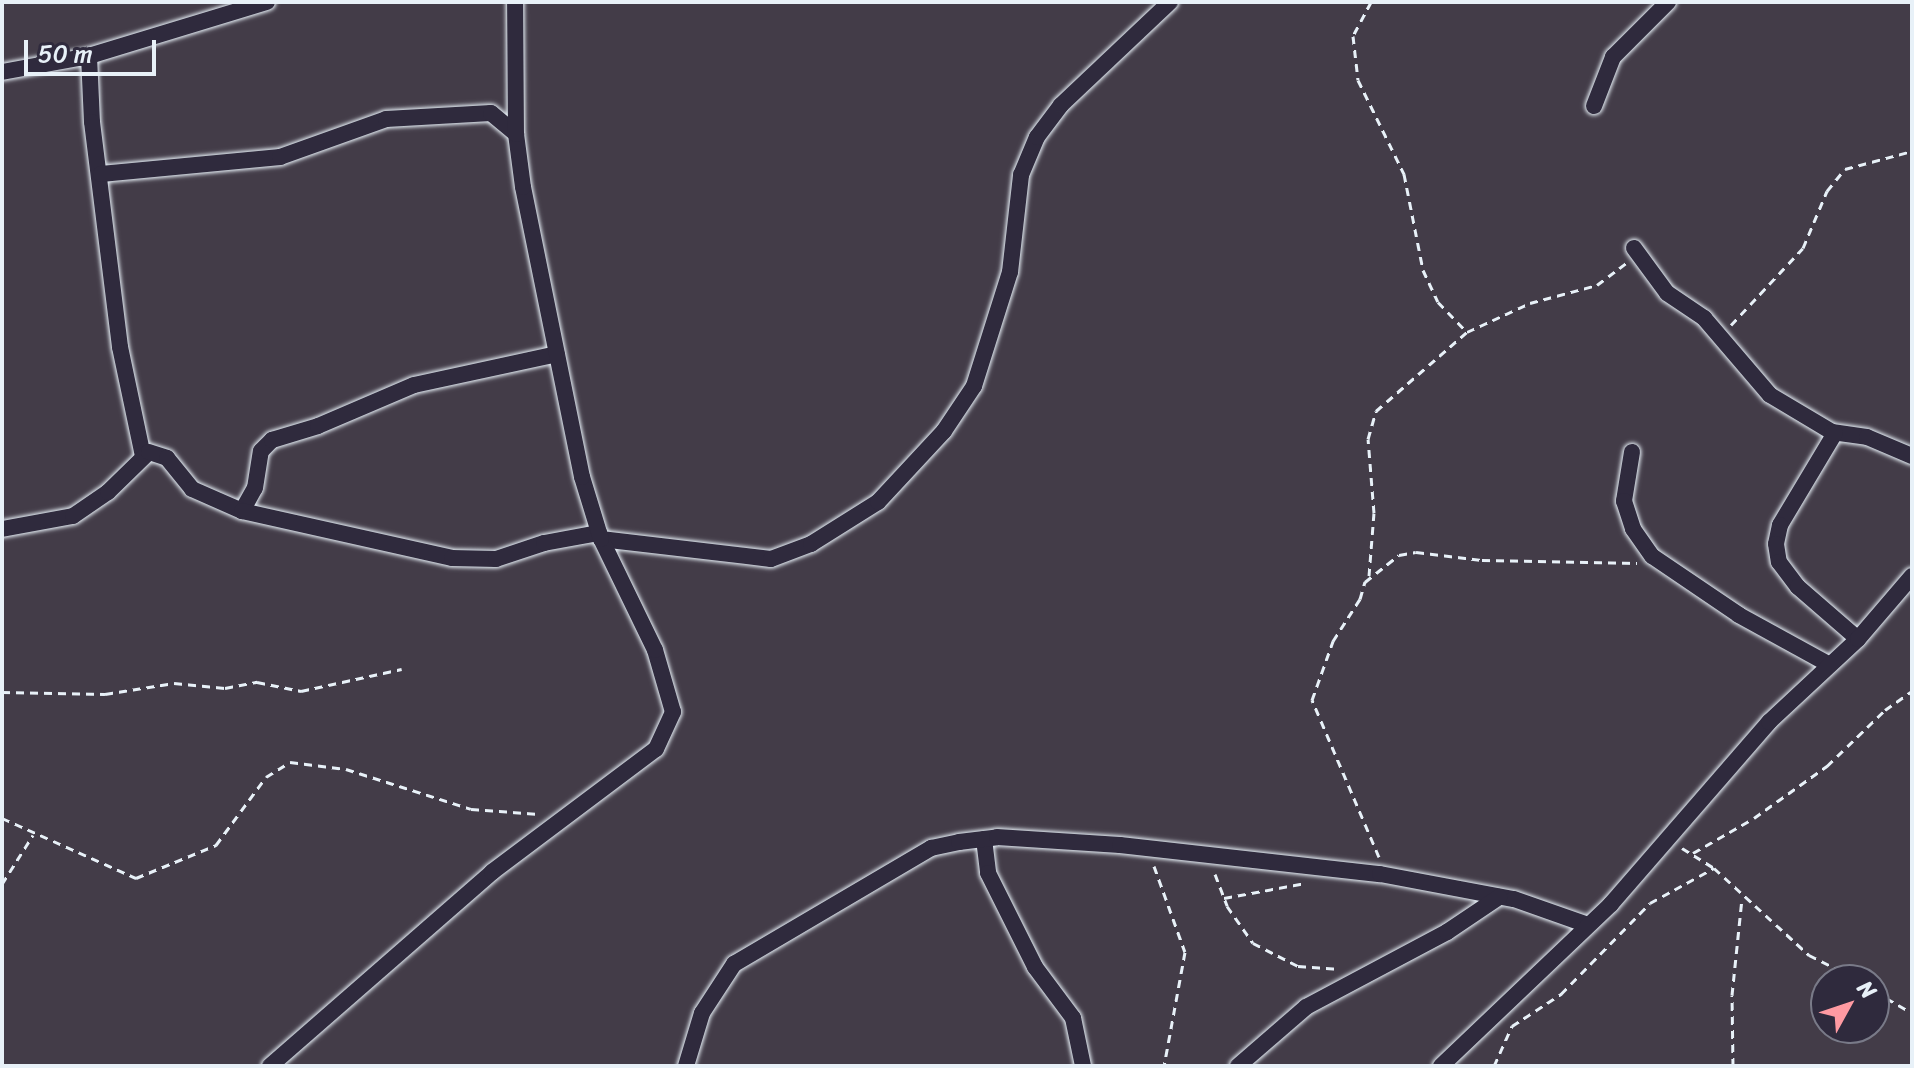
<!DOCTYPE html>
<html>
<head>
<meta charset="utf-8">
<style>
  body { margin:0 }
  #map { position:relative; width:1914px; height:1068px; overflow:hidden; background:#433c48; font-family:Sriracha,sans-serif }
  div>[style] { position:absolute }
  .path>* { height:3px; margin-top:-1.5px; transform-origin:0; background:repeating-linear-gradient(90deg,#e8f1f8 0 8px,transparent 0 14px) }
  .roads { filter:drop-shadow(0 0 2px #e8f1f8) drop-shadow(0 0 2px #e8f1f8) }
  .minor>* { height:16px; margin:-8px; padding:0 8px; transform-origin:8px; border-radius:8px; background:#2f2a3d }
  span { translate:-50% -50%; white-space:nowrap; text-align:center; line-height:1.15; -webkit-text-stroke:7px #2f2a3d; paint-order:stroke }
  .frame { position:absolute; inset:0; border:4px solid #e8f1f8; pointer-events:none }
  .north { position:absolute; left:1810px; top:964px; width:80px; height:80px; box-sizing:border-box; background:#2f2a3d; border:2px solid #797a88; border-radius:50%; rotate:50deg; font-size:22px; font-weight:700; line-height:32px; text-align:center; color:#e8f1f8 }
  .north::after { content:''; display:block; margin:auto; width:28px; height:36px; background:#ff9aa2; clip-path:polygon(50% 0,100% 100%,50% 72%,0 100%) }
  .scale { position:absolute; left:24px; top:40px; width:132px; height:36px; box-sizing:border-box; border:4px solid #e8f1f8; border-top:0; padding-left:10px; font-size:24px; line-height:28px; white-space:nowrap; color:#e8f1f8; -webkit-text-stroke:6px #2f2a3d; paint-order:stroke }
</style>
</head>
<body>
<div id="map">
  <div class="path">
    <i style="left:1371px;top:2px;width:38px;rotate:118deg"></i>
    <i style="left:1353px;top:36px;width:44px;rotate:83.5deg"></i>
    <i style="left:1358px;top:80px;width:105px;rotate:63.9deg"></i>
    <i style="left:1404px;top:174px;width:98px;rotate:78.8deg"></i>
    <i style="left:1423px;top:270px;width:35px;rotate:65deg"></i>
    <i style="left:1438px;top:302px;width:42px;rotate:46deg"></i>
    <i style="left:1731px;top:325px;width:105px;rotate:-46.9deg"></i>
    <i style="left:1803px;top:248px;width:62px;rotate:-67.2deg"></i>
    <i style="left:1827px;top:191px;width:28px;rotate:-51deg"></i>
    <i style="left:1845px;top:169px;width:69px;rotate:-15deg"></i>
    <i style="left:1369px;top:576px;width:63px;rotate:-85.5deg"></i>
    <i style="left:1374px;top:513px;width:74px;rotate:-94.6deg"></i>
    <i style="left:1368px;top:439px;width:29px;rotate:-74deg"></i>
    <i style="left:1376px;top:411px;width:121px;rotate:-41deg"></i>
    <i style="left:1467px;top:332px;width:69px;rotate:-24.7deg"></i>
    <i style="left:1530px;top:303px;width:69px;rotate:-15deg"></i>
    <i style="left:1597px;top:285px;width:36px;rotate:-37deg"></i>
    <i style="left:2px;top:692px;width:103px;rotate:1.1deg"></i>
    <i style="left:105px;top:694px;width:70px;rotate:-9.1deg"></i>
    <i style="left:174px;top:683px;width:51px;rotate:5.6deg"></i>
    <i style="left:225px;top:688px;width:33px;rotate:-11deg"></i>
    <i style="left:257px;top:682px;width:45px;rotate:11.6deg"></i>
    <i style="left:301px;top:691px;width:103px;rotate:-12.3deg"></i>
    <i style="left:2px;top:818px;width:147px;rotate:24.1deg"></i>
    <i style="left:136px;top:878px;width:87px;rotate:-22.4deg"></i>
    <i style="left:216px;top:845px;width:84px;rotate:-53.7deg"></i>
    <i style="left:266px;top:777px;width:28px;rotate:-32deg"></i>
    <i style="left:290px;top:762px;width:56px;rotate:7.1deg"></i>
    <i style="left:346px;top:769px;width:131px;rotate:17.7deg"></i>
    <i style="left:471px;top:809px;width:68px;rotate:4.2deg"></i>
    <i style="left:1682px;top:848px;width:38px;rotate:32deg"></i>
    <i style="left:1714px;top:868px;width:129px;rotate:42.5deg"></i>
    <i style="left:1809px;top:955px;width:56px;rotate:26.6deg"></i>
    <i style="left:1693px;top:853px;width:70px;rotate:-29.8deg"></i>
    <i style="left:1754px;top:818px;width:90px;rotate:-35.5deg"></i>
    <i style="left:1827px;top:766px;width:81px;rotate:-44deg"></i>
    <i style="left:1885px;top:710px;width:33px;rotate:-35deg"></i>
    <i style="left:1379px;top:857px;width:171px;rotate:-113.1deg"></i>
    <i style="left:1312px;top:700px;width:63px;rotate:-70.4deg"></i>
    <i style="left:1333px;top:641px;width:50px;rotate:-57.3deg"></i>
    <i style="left:1360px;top:599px;width:18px;rotate:-74deg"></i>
    <i style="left:1365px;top:582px;width:43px;rotate:-38.5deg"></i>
    <i style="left:1399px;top:555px;width:17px;rotate:-10deg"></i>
    <i style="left:1416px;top:552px;width:66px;rotate:6.9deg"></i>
    <i style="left:1482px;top:560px;width:155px;rotate:1.1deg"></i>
    <i style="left:1154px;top:866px;width:91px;rotate:70.2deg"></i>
    <i style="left:1185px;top:952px;width:116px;rotate:100.4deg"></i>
    <i style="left:1215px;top:874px;width:34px;rotate:69deg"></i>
    <i style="left:1227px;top:906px;width:45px;rotate:54.9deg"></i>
    <i style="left:1253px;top:943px;width:51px;rotate:27.1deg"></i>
    <i style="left:1298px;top:966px;width:42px;rotate:4.1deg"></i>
    <i style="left:2px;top:884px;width:58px;rotate:-57.7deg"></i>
    <i style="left:1224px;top:898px;width:83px;rotate:-10.4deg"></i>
    <i style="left:1874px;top:991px;width:44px;rotate:30.1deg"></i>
    <i style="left:1494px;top:1066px;width:44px;rotate:-65.8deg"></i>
    <i style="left:1512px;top:1026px;width:59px;rotate:-33.1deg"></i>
    <i style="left:1561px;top:994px;width:127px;rotate:-45.6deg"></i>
    <i style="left:1650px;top:903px;width:73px;rotate:-28.7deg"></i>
    <i style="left:1733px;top:1066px;width:71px;rotate:-90.8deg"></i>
    <i style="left:1732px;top:995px;width:97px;rotate:-84.1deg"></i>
  </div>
  <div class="roads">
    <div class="minor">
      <i style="left:89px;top:56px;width:66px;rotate:87.4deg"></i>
      <i style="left:92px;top:122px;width:227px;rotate:82.9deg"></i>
      <i style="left:120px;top:347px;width:111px;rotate:78.1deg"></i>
      <i style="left:2px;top:72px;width:88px;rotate:-10.4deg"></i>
      <i style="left:89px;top:56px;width:186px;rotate:-16.9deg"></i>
      <i style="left:1594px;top:106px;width:53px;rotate:-68.8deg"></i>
      <i style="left:1613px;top:57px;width:78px;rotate:-45deg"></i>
      <i style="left:101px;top:174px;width:180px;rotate:-5.4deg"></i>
      <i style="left:280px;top:157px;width:113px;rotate:-19.7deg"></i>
      <i style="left:386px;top:119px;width:105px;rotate:-3.3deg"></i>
      <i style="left:491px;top:113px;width:33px;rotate:40deg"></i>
      <i style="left:1634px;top:248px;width:56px;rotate:53.7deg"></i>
      <i style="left:1667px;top:293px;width:45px;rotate:34deg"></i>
      <i style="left:1704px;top:318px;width:101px;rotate:49.4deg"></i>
      <i style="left:1770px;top:395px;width:72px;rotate:30.8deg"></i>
      <i style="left:1832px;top:432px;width:35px;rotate:8deg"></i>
      <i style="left:1867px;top:437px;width:49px;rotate:22.9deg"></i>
      <i style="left:1835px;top:433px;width:107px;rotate:120.9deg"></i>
      <i style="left:1780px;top:525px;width:19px;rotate:102deg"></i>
      <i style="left:1776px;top:544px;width:18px;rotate:81deg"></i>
      <i style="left:1779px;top:562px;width:31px;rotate:53deg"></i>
      <i style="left:1798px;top:587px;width:79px;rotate:40.9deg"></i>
      <i style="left:1632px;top:452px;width:50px;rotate:99.3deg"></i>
      <i style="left:1624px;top:501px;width:29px;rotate:72deg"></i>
      <i style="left:1633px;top:529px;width:33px;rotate:55deg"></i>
      <i style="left:1652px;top:556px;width:105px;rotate:34.1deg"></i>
      <i style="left:1739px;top:615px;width:102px;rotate:28.8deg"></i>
      <i style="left:242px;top:511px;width:26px;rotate:-61deg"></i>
      <i style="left:255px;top:488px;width:37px;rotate:-81deg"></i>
      <i style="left:261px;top:451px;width:16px;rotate:-45deg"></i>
      <i style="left:272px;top:440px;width:48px;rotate:-16.9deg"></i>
      <i style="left:318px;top:426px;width:104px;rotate:-23.1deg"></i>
      <i style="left:414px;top:385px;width:146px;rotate:-12.2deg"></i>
      <i style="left:2px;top:529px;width:72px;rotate:-10.4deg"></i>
      <i style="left:73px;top:516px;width:42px;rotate:-34.4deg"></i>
      <i style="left:108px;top:492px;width:57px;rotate:-44.3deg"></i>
      <i style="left:149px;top:452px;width:19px;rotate:18deg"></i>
      <i style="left:167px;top:458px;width:40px;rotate:51deg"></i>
      <i style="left:192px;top:489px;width:55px;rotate:23.7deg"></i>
      <i style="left:242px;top:511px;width:215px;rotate:12.6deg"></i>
      <i style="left:452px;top:558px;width:44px;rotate:1.3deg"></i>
      <i style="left:496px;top:559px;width:51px;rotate:-18.4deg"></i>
      <i style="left:544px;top:543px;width:56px;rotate:-10.3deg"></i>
      <i style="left:601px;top:539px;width:171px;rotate:6.7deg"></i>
      <i style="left:771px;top:559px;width:43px;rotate:-20.6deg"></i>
      <i style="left:811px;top:544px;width:79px;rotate:-32.1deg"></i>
      <i style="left:878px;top:502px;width:97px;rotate:-47.1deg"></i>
      <i style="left:944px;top:431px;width:54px;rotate:-56.3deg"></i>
      <i style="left:974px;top:386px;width:120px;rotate:-72.5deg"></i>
      <i style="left:1010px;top:272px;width:98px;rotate:-83.5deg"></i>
      <i style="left:1021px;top:175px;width:41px;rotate:-67.2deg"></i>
      <i style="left:1037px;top:137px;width:40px;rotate:-53deg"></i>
      <i style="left:1061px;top:105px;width:150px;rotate:-43.4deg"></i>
      <i style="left:984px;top:839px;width:34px;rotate:83deg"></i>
      <i style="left:988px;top:873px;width:105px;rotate:63.4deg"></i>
      <i style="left:1035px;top:967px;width:64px;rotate:53.3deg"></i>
      <i style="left:1073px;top:1018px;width:49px;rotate:78.2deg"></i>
      <i style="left:270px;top:1066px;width:295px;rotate:-41.1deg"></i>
      <i style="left:492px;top:872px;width:205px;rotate:-36.9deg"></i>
      <i style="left:656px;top:749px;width:41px;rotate:-65.3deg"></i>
      <i style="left:673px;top:712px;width:65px;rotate:-106.2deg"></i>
      <i style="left:655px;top:650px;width:123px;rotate:-115.9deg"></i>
      <i style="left:601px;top:539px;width:65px;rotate:-107deg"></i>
      <i style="left:582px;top:477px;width:296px;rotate:-101.5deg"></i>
      <i style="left:523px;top:187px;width:53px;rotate:-97.5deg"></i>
      <i style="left:516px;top:134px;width:132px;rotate:-90.4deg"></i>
      <i style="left:686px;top:1066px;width:55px;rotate:-73.2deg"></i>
      <i style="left:702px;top:1013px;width:59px;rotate:-56.9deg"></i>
      <i style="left:734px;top:964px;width:229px;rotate:-30.5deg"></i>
      <i style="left:931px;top:848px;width:29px;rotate:-12deg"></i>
      <i style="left:959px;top:842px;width:38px;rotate:-7deg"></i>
      <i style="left:997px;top:837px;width:123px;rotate:3.7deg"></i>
      <i style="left:1120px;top:845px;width:262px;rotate:6.4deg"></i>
      <i style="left:1380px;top:874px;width:136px;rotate:10.6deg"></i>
      <i style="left:1514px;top:899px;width:78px;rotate:19.4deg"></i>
      <i style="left:1238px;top:1066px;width:90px;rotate:-40.9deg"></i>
      <i style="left:1306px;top:1007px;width:160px;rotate:-28deg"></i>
      <i style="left:1447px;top:932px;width:63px;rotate:-33.9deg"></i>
      <i style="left:1441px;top:1066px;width:235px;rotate:-43.6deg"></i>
      <i style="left:1611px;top:904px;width:241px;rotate:-49deg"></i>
      <i style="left:1769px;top:722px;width:122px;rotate:-43deg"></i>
      <i style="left:1858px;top:639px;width:83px;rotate:-49.4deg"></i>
    </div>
  </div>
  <div class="frame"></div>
  <div class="north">N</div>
  <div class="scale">50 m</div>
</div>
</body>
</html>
